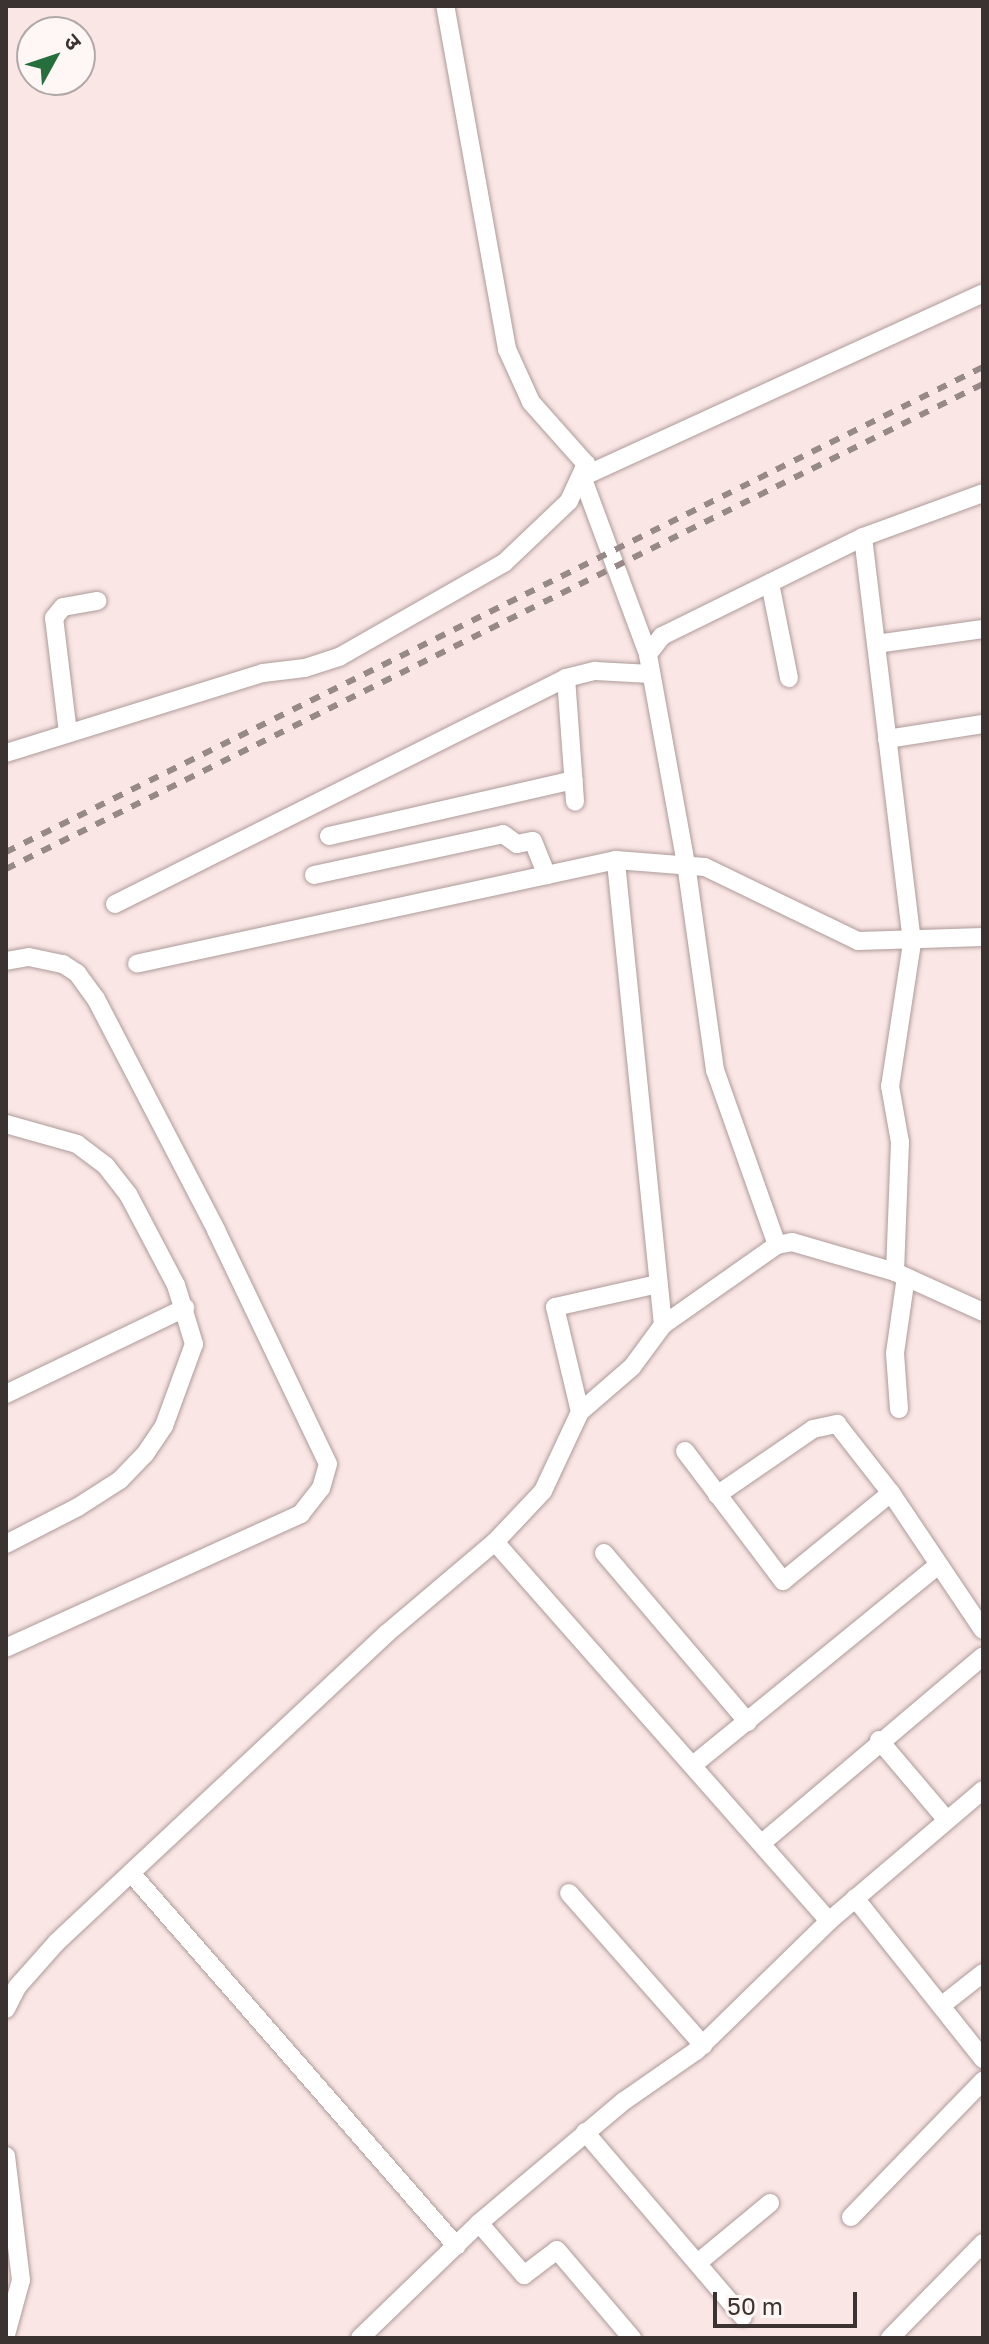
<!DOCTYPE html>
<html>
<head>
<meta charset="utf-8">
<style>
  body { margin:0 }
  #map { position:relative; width:989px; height:2344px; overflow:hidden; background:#fae6e5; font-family:"Golos Text","Noto Sans Devanagari",sans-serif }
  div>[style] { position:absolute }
  .roads { filter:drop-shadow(0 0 2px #ad9b9a) drop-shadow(0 0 2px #ad9b9a) }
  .minor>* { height:18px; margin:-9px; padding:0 9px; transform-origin:9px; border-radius:9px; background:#fff }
  .rail>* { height:6px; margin-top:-3px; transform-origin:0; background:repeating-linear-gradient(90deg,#968988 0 10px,transparent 0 20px) }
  span { translate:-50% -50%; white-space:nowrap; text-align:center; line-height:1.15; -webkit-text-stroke:6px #fff7f6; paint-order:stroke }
  .frame { position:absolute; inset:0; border:8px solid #3a3332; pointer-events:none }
  .north { position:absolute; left:16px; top:16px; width:80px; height:80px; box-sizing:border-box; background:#fff7f6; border:2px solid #b0a9a8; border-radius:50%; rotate:50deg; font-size:22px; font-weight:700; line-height:32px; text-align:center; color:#3a3332 }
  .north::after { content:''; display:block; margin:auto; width:28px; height:36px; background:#266f3c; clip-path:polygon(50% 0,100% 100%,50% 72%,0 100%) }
  .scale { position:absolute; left:713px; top:2292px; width:144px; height:36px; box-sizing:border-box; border:4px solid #3a3332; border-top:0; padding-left:10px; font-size:24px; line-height:28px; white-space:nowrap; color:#3a3332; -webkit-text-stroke:6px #fff7f6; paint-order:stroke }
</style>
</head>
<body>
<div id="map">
  <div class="roads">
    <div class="minor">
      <i style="left:863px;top:537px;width:409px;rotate:83.1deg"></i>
      <i style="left:912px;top:943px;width:145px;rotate:98.7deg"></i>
      <i style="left:890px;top:1086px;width:57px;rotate:79.9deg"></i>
      <i style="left:900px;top:1142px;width:130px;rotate:92.2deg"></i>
      <i style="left:770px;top:583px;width:97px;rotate:78.7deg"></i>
      <i style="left:876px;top:644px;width:108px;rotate:-8deg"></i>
      <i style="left:648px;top:654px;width:189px;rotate:-110.4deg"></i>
      <i style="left:582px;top:477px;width:441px;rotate:-24.6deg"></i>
      <i style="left:566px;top:678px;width:124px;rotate:85.8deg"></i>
      <i style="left:68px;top:733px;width:116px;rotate:-96.9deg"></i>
      <i style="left:54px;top:618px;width:14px;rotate:-51deg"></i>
      <i style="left:63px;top:607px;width:35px;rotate:-10deg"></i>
      <i style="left:887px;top:739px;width:97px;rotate:-8.9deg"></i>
      <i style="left:6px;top:753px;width:269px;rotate:-17.3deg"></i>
      <i style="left:263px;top:673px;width:42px;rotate:-6.8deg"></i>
      <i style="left:305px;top:668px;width:36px;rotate:-18deg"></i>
      <i style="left:339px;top:657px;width:190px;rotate:-29.7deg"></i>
      <i style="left:504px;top:563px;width:90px;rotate:-43.6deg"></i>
      <i style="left:569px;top:501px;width:41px;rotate:-65.3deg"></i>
      <i style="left:586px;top:464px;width:83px;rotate:-131.6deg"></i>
      <i style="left:531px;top:402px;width:58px;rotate:-114.4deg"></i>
      <i style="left:507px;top:349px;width:349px;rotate:-100.2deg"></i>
      <i style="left:329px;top:836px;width:251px;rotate:-12.9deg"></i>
      <i style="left:616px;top:860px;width:89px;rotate:4.5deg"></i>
      <i style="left:705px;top:867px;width:170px;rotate:25.8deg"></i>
      <i style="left:858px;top:941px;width:125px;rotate:-1.8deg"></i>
      <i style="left:314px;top:875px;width:193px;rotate:-12.2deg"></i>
      <i style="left:503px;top:834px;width:17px;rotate:36deg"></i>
      <i style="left:517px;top:844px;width:16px;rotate:-11deg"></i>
      <i style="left:533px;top:841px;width:37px;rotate:68deg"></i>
      <i style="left:115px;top:904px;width:504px;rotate:-26.62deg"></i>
      <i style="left:566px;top:678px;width:30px;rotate:-14deg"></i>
      <i style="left:595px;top:671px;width:56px;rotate:3.1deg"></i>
      <i style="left:6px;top:961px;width:23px;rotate:-10deg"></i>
      <i style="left:29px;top:957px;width:35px;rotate:12deg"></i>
      <i style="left:63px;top:964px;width:17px;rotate:33deg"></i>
      <i style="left:77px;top:973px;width:32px;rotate:54deg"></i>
      <i style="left:96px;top:999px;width:260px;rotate:62.5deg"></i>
      <i style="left:216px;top:1230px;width:259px;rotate:64.4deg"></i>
      <i style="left:328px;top:1464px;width:25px;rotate:106deg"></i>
      <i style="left:321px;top:1488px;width:33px;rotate:128deg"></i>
      <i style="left:301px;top:1514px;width:324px;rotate:155.6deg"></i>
      <i style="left:6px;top:1124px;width:74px;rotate:15.7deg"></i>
      <i style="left:77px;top:1144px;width:36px;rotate:37deg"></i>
      <i style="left:106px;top:1166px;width:36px;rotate:52deg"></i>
      <i style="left:128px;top:1194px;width:103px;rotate:62.2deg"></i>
      <i style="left:176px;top:1285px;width:62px;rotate:73deg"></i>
      <i style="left:194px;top:1344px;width:87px;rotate:110.1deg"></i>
      <i style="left:164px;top:1426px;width:34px;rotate:124deg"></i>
      <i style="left:145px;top:1454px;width:36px;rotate:134deg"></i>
      <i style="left:120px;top:1480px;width:50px;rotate:147.3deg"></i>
      <i style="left:78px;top:1507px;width:81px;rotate:152.8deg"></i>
      <i style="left:777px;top:1245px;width:186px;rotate:-109.5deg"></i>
      <i style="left:715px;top:1070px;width:208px;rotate:-98deg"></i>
      <i style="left:686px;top:864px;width:213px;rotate:-100.3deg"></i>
      <i style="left:648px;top:654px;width:23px;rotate:-52deg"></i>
      <i style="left:662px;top:636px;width:224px;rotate:-26.2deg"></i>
      <i style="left:863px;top:537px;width:128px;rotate:-20.1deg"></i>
      <i style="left:663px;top:1325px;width:139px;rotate:-35.1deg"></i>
      <i style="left:777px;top:1245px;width:15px;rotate:-11deg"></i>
      <i style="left:792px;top:1242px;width:107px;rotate:16.2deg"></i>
      <i style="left:895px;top:1272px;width:97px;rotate:24.4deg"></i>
      <i style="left:6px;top:1394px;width:199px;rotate:-25.7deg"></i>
      <i style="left:899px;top:1409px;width:56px;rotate:-94.1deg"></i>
      <i style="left:895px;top:1353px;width:77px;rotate:-81.8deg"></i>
      <i style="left:580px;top:1412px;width:108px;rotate:-103.4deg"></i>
      <i style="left:555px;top:1307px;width:106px;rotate:-12.6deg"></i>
      <i style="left:685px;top:1451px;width:163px;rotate:53deg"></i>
      <i style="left:783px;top:1581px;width:139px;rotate:-39.2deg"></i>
      <i style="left:717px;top:1495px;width:116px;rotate:-34.5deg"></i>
      <i style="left:813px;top:1429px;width:25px;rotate:-12deg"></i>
      <i style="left:837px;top:1424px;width:88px;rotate:52deg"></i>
      <i style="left:891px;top:1493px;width:165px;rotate:56.1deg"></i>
      <i style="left:495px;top:1542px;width:505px;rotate:48.61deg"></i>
      <i style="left:604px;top:1553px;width:222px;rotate:49.6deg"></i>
      <i style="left:879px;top:1740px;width:104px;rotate:49.7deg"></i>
      <i style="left:693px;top:1765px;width:315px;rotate:-39.2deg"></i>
      <i style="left:762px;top:1843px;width:289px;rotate:-40.2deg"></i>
      <i style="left:131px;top:1873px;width:495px;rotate:48.9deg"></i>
      <i style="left:569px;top:1893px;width:203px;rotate:48.6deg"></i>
      <i style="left:855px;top:1898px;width:206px;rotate:51.5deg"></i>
      <i style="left:941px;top:2006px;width:53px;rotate:-38.2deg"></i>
      <i style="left:6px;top:2009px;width:25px;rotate:-63deg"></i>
      <i style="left:17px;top:1987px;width:60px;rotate:-48.4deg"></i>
      <i style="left:57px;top:1942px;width:451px;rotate:-43.1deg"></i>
      <i style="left:386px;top:1634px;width:143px;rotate:-40.2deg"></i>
      <i style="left:495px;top:1542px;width:70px;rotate:-46.7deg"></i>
      <i style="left:543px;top:1491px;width:87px;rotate:-64.9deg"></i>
      <i style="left:580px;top:1412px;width:69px;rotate:-40.9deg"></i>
      <i style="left:632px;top:1367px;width:52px;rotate:-53.6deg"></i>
      <i style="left:663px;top:1325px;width:467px;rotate:-95.8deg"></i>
      <i style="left:616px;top:860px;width:490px;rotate:167.8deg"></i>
      <i style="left:585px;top:2132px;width:243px;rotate:49.5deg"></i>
      <i style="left:6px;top:2156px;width:125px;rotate:83.1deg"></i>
      <i style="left:21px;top:2280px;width:57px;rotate:105.3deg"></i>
      <i style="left:851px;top:2217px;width:190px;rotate:-45.9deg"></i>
      <i style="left:479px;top:2223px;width:69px;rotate:49.1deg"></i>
      <i style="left:524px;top:2275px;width:41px;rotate:-37.1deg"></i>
      <i style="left:557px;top:2250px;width:116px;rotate:49.6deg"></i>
      <i style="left:700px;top:2261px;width:91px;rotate:-39.6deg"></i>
      <i style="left:360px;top:2338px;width:165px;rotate:-44deg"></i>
      <i style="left:479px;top:2223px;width:189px;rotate:-40.1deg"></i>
      <i style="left:624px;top:2101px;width:88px;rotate:-34.8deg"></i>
      <i style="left:696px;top:2051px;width:186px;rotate:-44.3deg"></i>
      <i style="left:829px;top:1921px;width:202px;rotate:-40.4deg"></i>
      <i style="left:890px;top:2338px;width:133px;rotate:-45.6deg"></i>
    </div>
  </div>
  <div class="rail">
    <i style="left:6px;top:852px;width:1091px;rotate:-26.4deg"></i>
    <i style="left:6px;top:869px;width:1091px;rotate:-26.4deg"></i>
  </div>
  <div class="frame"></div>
  <div class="north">उ</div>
  <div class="scale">50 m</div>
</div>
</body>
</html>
